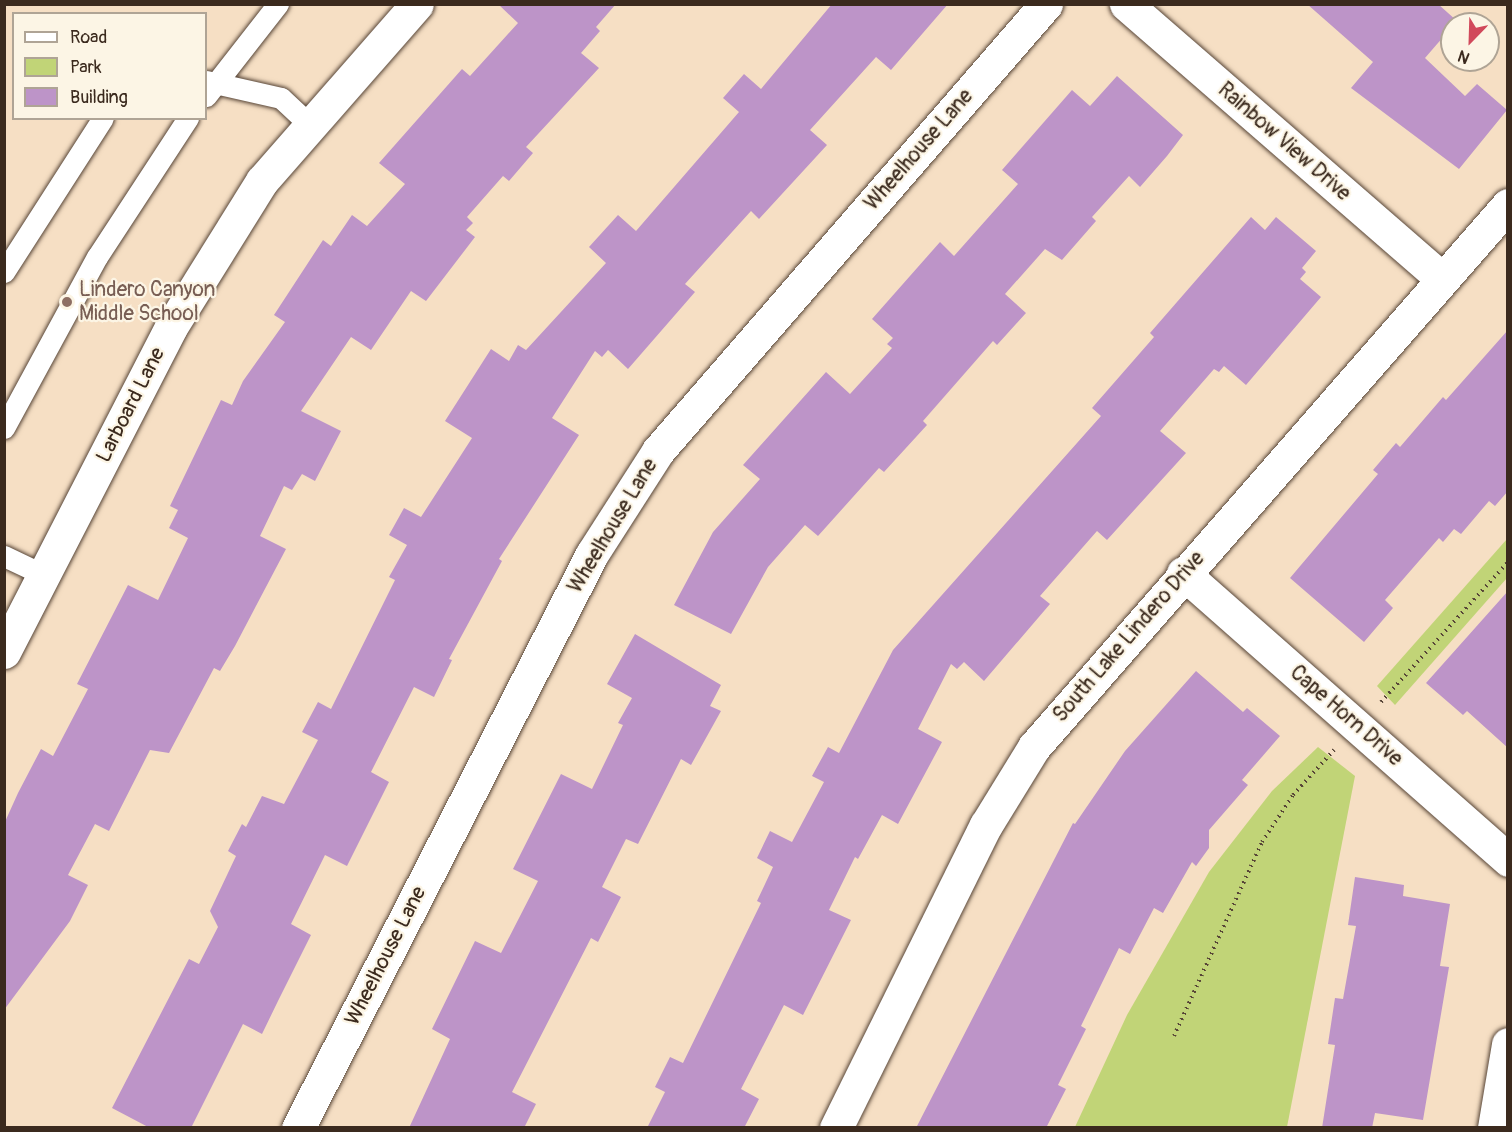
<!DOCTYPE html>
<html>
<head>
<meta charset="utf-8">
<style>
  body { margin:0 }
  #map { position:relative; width:1512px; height:1132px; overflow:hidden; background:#f6dfc4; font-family:Pangolin,sans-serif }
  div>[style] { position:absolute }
  .green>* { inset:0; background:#c1d477 }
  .building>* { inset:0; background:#bd94c8 }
  .path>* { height:4px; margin-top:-2px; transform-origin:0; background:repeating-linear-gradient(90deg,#574537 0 1.5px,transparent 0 6px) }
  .roads { filter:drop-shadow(0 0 2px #574537) drop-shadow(0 0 2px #574537) }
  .service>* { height:21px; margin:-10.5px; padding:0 10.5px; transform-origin:10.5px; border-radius:10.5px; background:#fff }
  .minor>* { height:33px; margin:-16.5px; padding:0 16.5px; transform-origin:16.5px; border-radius:16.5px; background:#fff }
  .dots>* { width:16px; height:16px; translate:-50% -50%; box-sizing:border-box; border:3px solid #fcf5e5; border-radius:50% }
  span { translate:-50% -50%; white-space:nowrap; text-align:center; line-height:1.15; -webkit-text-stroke:4.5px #fcf5e5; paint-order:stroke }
  .street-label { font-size:21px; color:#3b2a1e }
  .education-label { font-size:21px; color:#785e54 }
  .left { translate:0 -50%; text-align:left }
  .frame { position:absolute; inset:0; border:6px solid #3b2a1e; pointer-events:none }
  .legend { position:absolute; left:12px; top:12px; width:195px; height:108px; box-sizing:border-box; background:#fcf5e5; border:2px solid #afa495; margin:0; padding:8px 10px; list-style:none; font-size:18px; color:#3b2a1e }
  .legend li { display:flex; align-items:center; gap:12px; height:30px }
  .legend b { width:30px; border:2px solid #afa495 }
  .north { position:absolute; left:1440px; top:12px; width:60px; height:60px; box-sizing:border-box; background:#fcf5e5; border:2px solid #afa495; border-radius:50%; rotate:203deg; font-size:16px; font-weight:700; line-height:24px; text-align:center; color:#3b2a1e }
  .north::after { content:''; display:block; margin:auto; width:21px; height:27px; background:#d1495b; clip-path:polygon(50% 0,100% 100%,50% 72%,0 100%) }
</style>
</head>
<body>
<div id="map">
  <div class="green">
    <i style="clip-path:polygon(1507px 539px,1507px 578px,1395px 705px,1377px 686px)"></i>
    <i style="clip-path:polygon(1318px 747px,1355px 776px,1287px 1127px,1075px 1127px,1127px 1015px,1209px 872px,1272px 791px)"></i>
  </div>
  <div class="building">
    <i style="clip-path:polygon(498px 4px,616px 4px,596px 27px,600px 31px,581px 53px,599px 68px,526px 147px,533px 153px,509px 181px,503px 176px,467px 217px,473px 223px,466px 230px,475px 237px,426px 301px,411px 291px,371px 350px,351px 337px,301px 411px,341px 431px,315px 481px,302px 474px,292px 490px,284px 486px,260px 536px,286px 549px,235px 646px,220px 671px,214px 668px,169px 753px,150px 750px,109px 831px,95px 824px,68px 875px,88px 885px,70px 921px,4px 1010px,4px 824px,18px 793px,41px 749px,53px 756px,88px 689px,77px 684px,128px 585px,158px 600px,188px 538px,169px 528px,178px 510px,170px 506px,221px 400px,232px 405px,243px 381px,285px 322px,274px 315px,323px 240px,331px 246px,352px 215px,367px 226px,405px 184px,379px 163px,462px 69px,470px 76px,518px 23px)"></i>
    <i style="clip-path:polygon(832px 4px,948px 4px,891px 70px,876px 57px,810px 130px,827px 145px,759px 219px,751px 211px,685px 284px,695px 292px,628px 369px,608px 350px,602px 357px,595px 351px,552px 418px,579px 435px,499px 559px,502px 561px,449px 659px,452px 660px,434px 697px,414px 687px,371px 772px,389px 782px,347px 866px,325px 855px,291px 924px,311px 935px,278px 1001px,262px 1034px,243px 1024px,191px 1128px,150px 1128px,112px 1108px,189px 959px,199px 964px,218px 927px,210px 911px,236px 856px,228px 851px,242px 824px,246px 827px,262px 796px,284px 804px,318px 740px,302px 732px,318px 702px,331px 709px,395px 580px,389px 577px,407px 545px,389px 535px,404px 508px,421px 517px,472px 438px,445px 421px,491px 349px,509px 361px,518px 345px,526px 350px,606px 263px,589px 247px,618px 215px,636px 231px,739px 112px,723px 98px,744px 74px,761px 89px)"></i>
    <i style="clip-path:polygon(1307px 4px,1438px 4px,1457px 21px,1425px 58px,1465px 96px,1477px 84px,1507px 110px,1459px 169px,1351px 88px,1373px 62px)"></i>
    <i style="clip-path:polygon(1117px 76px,1183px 135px,1167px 156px,1140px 187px,1129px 176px,1092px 217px,1096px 221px,1062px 260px,1045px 249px,1005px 294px,1026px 313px,997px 345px,993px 341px,923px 421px,927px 425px,884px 472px,879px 468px,818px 536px,805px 525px,768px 567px,731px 634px,674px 605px,713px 532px,760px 479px,743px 465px,826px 372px,850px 394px,892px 348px,887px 344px,893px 338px,872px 319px,940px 242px,954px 256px,1018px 184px,1002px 170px,1072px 90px,1090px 106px)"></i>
    <i style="clip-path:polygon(1251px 217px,1265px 230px,1276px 217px,1316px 251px,1302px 268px,1306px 272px,1300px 279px,1321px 297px,1246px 385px,1224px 366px,1219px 372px,1214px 369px,1160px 431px,1186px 453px,1107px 540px,1097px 531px,1040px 596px,1050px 604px,984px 681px,964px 662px,957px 669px,951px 664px,918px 729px,942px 742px,898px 824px,882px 815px,858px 859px,855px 857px,829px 910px,851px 920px,803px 1015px,784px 1005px,741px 1089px,759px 1099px,744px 1128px,647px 1128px,665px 1092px,655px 1087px,670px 1057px,683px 1063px,761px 903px,757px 901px,773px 867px,757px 858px,770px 831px,792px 842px,824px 782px,812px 776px,828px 747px,839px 753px,893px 650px,1101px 416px,1092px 408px,1154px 337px,1150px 333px)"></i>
    <i style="clip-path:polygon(1508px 330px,1508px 491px,1495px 506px,1489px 501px,1461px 534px,1454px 529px,1443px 542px,1439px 538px,1385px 600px,1393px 608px,1364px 642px,1290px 578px,1378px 474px,1373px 470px,1396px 443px,1400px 447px,1443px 397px,1446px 400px)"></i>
    <i style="clip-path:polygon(1508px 591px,1508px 748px,1467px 711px,1463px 715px,1426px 683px)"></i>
    <i style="clip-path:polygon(635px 634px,721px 685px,710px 706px,721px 711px,691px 765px,681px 759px,638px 844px,626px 839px,602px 887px,621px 897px,598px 942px,591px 938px,512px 1092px,536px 1104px,524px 1128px,409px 1128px,450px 1039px,432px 1029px,475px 941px,501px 953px,538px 881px,513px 869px,561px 774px,592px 789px,623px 725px,618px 723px,632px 698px,607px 684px)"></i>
    <i style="clip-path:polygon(1196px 671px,1243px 712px,1247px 708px,1280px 736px,1242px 780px,1248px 785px,1209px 830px,1209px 848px,1196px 866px,1192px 862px,1163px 913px,1154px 908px,1130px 954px,1119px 948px,1081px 1026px,1086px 1029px,1058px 1085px,1066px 1089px,1046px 1128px,916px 1128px,1073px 823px,1075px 824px,1125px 751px)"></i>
    <i style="clip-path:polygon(1355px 877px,1404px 885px,1403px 896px,1450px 904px,1440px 966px,1449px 967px,1423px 1120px,1375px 1113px,1372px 1128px,1322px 1128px,1335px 1045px,1328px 1044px,1335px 998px,1343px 999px,1356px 926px,1348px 925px)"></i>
  </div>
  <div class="path">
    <i style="left:1381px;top:702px;width:189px;rotate:-47.8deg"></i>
    <i style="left:1174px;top:1036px;width:213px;rotate:-65.6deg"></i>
    <i style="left:1262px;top:842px;width:56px;rotate:-56.6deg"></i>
    <i style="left:1293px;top:795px;width:61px;rotate:-47.7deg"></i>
  </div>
  <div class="roads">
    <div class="service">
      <i style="left:206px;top:81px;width:77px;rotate:12.8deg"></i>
      <i style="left:281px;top:98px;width:41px;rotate:43deg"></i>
      <i style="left:206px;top:96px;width:117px;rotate:-52deg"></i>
      <i style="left:4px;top:272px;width:183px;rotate:-57.3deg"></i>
      <i style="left:4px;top:428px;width:195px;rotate:-61.5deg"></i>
      <i style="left:97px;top:257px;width:166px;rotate:-56.8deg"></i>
      <i style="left:4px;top:556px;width:44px;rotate:25.4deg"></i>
    </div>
    <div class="minor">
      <i style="left:1126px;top:4px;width:419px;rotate:41deg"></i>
      <i style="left:1183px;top:573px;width:434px;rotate:41.4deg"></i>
      <i style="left:4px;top:652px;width:365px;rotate:-62.8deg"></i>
      <i style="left:171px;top:327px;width:172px;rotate:-58.1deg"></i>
      <i style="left:262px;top:181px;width:235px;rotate:-48.8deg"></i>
      <i style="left:298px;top:1128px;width:645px;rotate:-62.88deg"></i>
      <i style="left:592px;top:554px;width:122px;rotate:-57.3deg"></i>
      <i style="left:658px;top:451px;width:592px;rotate:-49.04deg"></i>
      <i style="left:836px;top:1128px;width:338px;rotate:-63.7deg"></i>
      <i style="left:986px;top:825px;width:92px;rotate:-58.4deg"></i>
      <i style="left:1034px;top:747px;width:720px;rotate:-48.83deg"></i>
      <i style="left:1494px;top:1128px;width:85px;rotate:-80.5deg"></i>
    </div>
  </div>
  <div class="dots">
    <i style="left:67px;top:302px;background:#8d6e63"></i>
  </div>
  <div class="street-label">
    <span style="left:1284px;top:142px;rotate:41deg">Rainbow View Drive</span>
    <span style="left:919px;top:150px;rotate:-49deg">Wheelhouse Lane</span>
    <span style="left:131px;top:405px;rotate:-63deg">Larboard Lane</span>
    <span style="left:613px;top:526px;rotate:-59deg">Wheelhouse Lane</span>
    <span style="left:1129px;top:637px;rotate:-49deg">South Lake Lindero Drive</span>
    <span style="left:1346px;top:716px;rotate:41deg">Cape Horn Drive</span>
    <span style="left:386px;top:956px;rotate:-63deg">Wheelhouse Lane</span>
  </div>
  <div class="education-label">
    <span class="left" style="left:79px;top:302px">Lindero Canyon<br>Middle School</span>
  </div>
  <div class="frame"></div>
  <ul class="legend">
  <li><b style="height:8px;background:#fff"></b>Road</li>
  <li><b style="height:16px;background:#c1d477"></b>Park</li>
  <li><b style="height:16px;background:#bd94c8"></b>Building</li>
  </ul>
  <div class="north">N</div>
</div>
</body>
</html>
